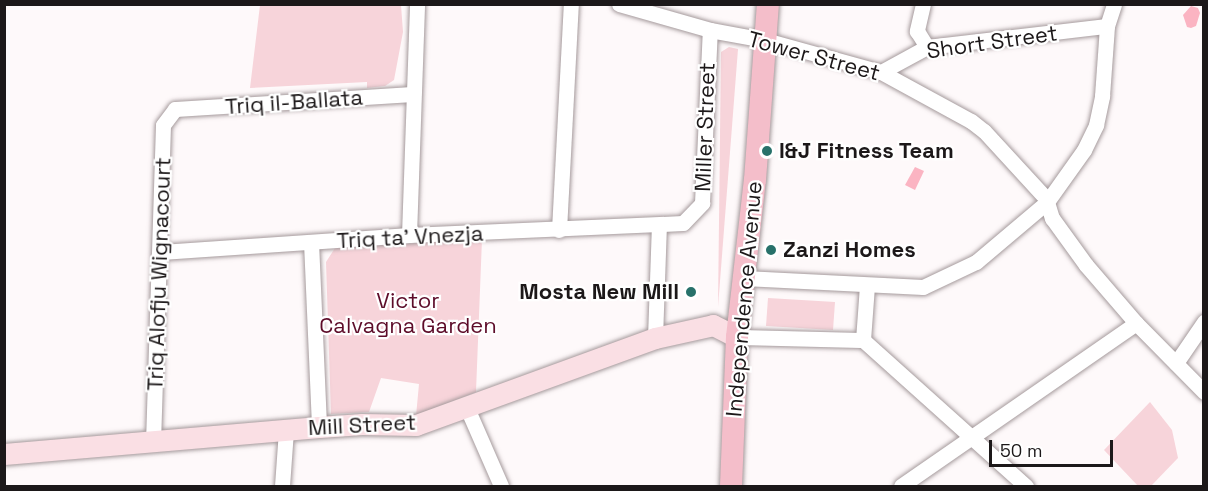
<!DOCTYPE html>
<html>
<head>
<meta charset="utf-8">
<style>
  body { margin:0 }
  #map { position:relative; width:1208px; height:491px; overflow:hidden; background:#fef9fa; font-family:"Space Grotesk",sans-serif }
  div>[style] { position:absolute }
  .green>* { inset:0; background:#f7d4da }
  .water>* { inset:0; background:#fbb4c2 }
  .roads { filter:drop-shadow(0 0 2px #a59a9c) drop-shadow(0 0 2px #a59a9c) }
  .street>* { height:15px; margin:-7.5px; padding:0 7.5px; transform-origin:7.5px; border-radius:7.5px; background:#fff }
  .secondary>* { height:21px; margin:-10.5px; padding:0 10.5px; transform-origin:10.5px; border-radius:10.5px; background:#fadfe4 }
  .primary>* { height:22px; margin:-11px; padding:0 11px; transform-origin:11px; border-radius:11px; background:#f4beca }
  .dots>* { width:16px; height:16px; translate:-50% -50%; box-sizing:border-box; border:3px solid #fff; border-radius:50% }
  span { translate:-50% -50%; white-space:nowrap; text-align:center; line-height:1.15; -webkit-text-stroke:4.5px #fff; paint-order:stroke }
  .street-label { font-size:22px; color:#1c1819 }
  .poi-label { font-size:22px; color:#1c1819; font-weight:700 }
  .left { translate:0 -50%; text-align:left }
  .right { translate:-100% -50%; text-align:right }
  .park-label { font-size:22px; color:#5d0c29 }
  .frame { position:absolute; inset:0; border:6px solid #1c1819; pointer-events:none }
  .scale { position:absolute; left:989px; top:440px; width:124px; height:27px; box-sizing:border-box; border:3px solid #1c1819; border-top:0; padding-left:8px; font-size:18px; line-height:21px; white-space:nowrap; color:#1c1819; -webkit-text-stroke:4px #fff; paint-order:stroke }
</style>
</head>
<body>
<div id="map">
  <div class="green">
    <i style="clip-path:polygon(260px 5px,401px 5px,403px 32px,394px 80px,385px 86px,367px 88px,367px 82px,250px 88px)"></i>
    <i style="clip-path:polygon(729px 47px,738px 49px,718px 307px,721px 52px)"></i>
    <i style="clip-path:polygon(482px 239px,476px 392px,416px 416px,419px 384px,381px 378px,369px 412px,331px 414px,326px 262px,335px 248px)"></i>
    <i style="clip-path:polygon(768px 298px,835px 302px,833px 330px,766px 326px)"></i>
    <i style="clip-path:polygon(1150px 402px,1172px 430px,1178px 458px,1151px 486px,1138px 486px,1104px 450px)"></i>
  </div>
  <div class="water">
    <i style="clip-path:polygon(1191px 6px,1198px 8px,1200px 13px,1196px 26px,1191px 28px,1187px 27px,1183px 15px)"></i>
    <i style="clip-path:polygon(915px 167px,924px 171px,915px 190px,905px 185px)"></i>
  </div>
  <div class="roads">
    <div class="street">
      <i style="left:619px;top:4px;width:95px;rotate:15.9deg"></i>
      <i style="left:710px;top:30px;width:56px;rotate:10.3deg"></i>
      <i style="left:765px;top:40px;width:120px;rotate:15.4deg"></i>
      <i style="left:881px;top:72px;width:102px;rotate:28.6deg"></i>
      <i style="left:971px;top:121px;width:16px;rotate:38deg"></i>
      <i style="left:984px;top:131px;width:86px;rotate:47.4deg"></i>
      <i style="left:923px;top:4px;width:28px;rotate:103deg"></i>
      <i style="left:917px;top:31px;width:19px;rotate:58deg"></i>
      <i style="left:881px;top:72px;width:52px;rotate:-28.5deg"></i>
      <i style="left:927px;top:47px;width:181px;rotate:-6.7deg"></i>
      <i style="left:1047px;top:202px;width:17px;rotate:73deg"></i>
      <i style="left:1052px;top:218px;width:58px;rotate:54.1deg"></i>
      <i style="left:1086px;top:265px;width:77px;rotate:49.2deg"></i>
      <i style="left:1136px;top:323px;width:97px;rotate:45.4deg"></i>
      <i style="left:559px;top:230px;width:226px;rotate:-87deg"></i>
      <i style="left:409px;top:235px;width:231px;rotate:-88deg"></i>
      <i style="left:311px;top:242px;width:185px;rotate:87.5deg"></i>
      <i style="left:161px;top:252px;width:249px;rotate:-3.9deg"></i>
      <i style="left:409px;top:235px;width:274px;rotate:-2.5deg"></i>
      <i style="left:683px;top:223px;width:28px;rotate:-46deg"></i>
      <i style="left:702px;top:203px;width:173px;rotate:-87.4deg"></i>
      <i style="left:744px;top:278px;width:179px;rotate:2.9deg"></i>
      <i style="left:923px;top:287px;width:59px;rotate:-25.3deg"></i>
      <i style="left:976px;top:262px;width:93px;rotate:-40.2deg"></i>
      <i style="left:1047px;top:202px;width:64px;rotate:-54.6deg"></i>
      <i style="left:1084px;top:150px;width:28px;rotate:-64deg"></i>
      <i style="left:1096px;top:125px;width:30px;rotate:-78deg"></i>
      <i style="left:1102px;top:96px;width:70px;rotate:-85.9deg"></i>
      <i style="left:1107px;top:26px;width:23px;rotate:-72deg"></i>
      <i style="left:737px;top:337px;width:126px;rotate:1.4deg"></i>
      <i style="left:863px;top:340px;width:219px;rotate:41.9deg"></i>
      <i style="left:655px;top:338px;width:113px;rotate:-88deg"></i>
      <i style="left:863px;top:340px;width:55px;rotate:-85.8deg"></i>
      <i style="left:1176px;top:363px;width:50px;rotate:-55.7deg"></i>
      <i style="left:467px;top:408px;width:85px;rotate:66.4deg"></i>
      <i style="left:153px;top:443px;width:318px;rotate:-88.2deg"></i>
      <i style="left:163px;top:125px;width:20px;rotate:-53deg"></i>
      <i style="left:175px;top:109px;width:238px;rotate:-3.6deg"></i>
      <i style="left:282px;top:486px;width:56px;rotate:-85.9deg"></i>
      <i style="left:901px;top:486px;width:286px;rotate:-34.7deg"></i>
    </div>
    <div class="secondary">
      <i style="left:4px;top:454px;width:316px;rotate:-4.9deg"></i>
      <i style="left:319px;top:427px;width:43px;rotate:-4deg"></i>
      <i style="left:362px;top:424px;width:54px;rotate:1.1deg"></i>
      <i style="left:416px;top:425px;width:254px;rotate:-20deg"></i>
      <i style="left:655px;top:338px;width:59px;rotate:-12.6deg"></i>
      <i style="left:713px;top:325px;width:27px;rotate:27deg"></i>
    </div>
    <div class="primary">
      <i style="left:731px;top:486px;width:149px;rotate:-87.7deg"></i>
      <i style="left:737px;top:337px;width:158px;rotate:-83.5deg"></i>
      <i style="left:755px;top:180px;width:176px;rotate:-85.8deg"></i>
    </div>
  </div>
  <div class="dots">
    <i style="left:767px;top:151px;background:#28716a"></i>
    <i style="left:771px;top:250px;background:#28716a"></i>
    <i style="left:691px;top:292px;background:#28716a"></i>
  </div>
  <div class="street-label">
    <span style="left:992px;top:42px;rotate:-8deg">Short Street</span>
    <span style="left:814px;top:56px;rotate:15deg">Tower Street</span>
    <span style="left:294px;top:102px;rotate:-4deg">Triq il-Ballata</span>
    <span style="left:705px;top:127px;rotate:-88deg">Miller Street</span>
    <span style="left:410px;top:237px;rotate:-3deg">Triq ta' Vnezja</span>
    <span style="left:159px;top:274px;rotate:-88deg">Triq Alofju Wignacourt</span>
    <span style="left:744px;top:299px;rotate:-85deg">Independence Avenue</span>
    <span style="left:362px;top:425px;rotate:-3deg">Mill Street</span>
  </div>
  <div class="poi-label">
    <span class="left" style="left:779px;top:151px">I&amp;J Fitness Team</span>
    <span class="left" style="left:783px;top:250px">Zanzi Homes</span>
    <span class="right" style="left:679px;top:292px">Mosta New Mill</span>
  </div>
  <div class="park-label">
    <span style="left:408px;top:313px">Victor<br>Calvagna Garden</span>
  </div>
  <div class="frame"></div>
  <div class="scale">50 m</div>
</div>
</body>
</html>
